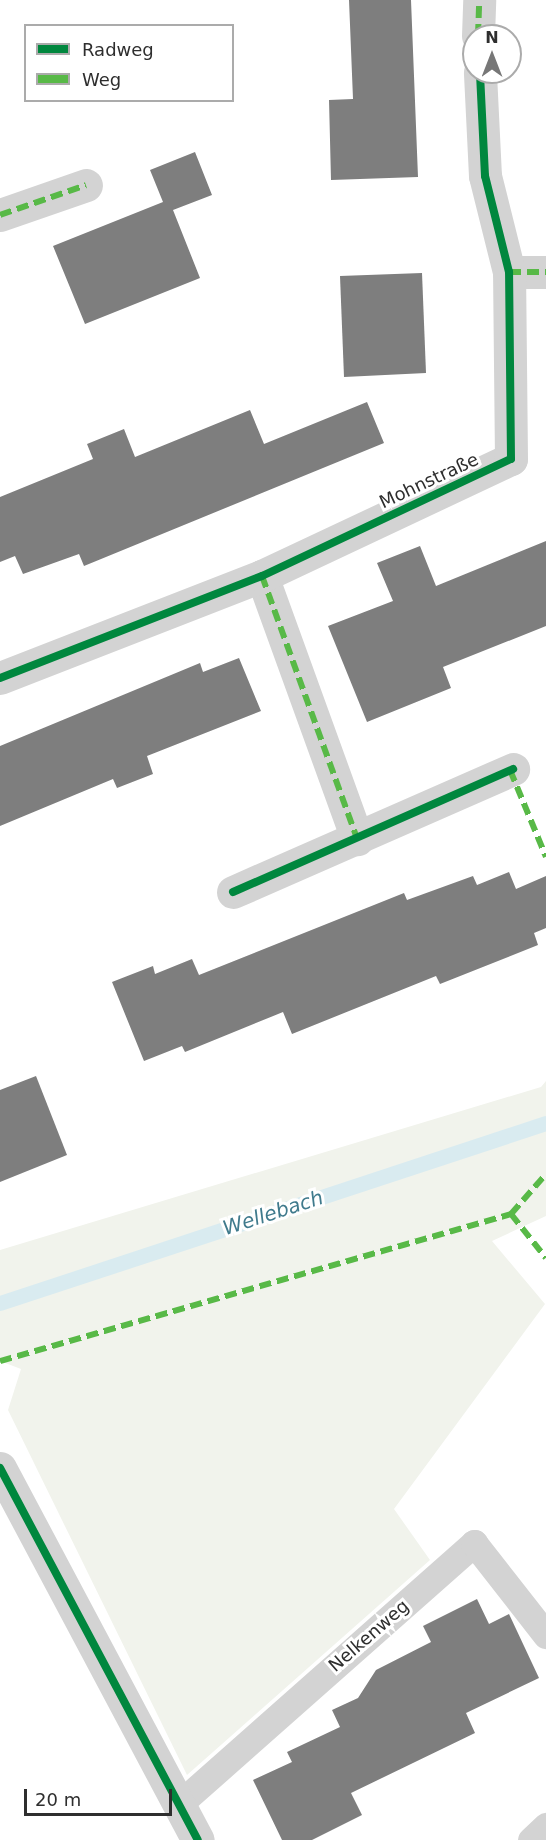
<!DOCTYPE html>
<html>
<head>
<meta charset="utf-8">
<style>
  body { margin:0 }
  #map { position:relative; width:546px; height:1840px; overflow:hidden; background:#fff; font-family:"DejaVu Sans",sans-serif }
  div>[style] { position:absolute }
  .green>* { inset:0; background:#f1f3ec }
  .stream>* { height:15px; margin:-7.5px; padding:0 7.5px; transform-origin:7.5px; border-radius:7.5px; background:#d9ebf0 }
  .building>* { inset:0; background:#7e7e7e }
  .lane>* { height:27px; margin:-13.5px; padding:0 13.5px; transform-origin:13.5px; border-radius:13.5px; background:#d3d3d3 }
  .street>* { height:33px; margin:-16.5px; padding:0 16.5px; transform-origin:16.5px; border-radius:16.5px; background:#d3d3d3 }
  .quiet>* { height:6px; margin-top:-3px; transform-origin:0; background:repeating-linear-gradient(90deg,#58b947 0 12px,transparent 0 18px) }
  .cycleway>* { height:8px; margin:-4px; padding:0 4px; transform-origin:4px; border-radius:4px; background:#00873e }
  span { translate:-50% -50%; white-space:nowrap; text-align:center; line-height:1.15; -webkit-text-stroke:6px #fff; paint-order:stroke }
  .street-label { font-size:18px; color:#2e2e2e }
  .water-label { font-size:20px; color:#3f7a8c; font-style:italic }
  .legend { position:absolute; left:24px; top:24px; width:210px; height:78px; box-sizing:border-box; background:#fff; border:2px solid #ababab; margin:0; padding:8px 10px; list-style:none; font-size:18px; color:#2e2e2e }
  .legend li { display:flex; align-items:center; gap:12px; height:30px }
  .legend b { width:30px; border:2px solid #ababab }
  .north { position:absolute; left:462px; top:24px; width:60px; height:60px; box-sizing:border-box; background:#fff; border:2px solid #ababab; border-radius:50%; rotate:0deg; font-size:16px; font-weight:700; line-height:24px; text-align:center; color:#2e2e2e }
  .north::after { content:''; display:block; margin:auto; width:21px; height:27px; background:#777; clip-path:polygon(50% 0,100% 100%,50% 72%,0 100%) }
  .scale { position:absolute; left:24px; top:1789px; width:148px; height:27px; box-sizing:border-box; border:3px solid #2e2e2e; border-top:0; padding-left:8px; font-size:18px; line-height:21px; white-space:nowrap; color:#2e2e2e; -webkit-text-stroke:4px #fff; paint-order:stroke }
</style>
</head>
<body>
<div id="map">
  <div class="green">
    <i style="clip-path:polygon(546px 1081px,546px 1216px,492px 1241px,545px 1304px,394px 1509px,430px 1560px,187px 1775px,8px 1410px,21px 1369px,0 1361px,0 1250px,541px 1087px)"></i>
  </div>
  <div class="stream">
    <i style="left:0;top:1303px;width:575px;rotate:-18.25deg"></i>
  </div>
  <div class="building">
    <i style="clip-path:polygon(349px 0,411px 0,418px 177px,331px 180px,329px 100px,353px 99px)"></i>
    <i style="clip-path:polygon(195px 152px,212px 195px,173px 210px,200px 278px,85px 324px,53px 246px,163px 202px,150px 170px)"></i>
    <i style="clip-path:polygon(422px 273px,426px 373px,344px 377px,340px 276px)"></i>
    <i style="clip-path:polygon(367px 402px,384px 443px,84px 566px,79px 554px,23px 574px,15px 556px,0 562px,0 497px,93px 459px,87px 444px,124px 429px,135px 457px,250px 410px,264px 444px)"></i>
    <i style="clip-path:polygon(546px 541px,546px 626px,443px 667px,451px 688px,367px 722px,328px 626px,393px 601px,377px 563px,420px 546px,436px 586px)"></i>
    <i style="clip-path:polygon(239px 658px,261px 711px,147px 756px,153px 774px,117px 788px,113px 779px,0 826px,0 746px,200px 663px,203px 672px)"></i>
    <i style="clip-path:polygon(509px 872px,516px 889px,546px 876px,546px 928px,534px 933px,538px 945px,440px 984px,436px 976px,292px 1034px,283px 1012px,185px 1052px,182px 1046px,144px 1061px,112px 982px,153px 966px,155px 974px,192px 959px,199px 975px,404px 893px,407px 900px,473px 876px,477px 885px)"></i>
    <i style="clip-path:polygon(36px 1076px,67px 1155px,0 1182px,0 1090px)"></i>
    <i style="clip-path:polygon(477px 1599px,489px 1624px,509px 1614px,539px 1678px,466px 1713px,475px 1733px,351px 1793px,362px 1815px,312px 1840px,282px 1840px,253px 1780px,292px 1762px,287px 1752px,340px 1727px,332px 1710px,358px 1698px,376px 1670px,431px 1642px,423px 1626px)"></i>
  </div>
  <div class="lane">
    <i style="left:177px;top:1806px;width:397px;rotate:-41.5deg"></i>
    <i style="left:474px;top:1543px;width:117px;rotate:52deg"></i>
    <i style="left:531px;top:1840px;width:21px;rotate:-43deg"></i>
  </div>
  <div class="street">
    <i style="left:478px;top:36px;width:36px;rotate:-88deg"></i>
    <i style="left:0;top:215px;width:91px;rotate:-19.2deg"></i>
    <i style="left:509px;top:272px;width:37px"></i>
    <i style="left:262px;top:576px;width:280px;rotate:70.1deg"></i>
    <i style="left:0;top:678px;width:281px;rotate:-21.3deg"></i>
    <i style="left:262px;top:576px;width:275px;rotate:-25.2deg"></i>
    <i style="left:511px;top:459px;width:187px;rotate:-90.6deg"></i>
    <i style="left:509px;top:272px;width:99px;rotate:-104deg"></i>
    <i style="left:485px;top:176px;width:104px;rotate:-92.8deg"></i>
    <i style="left:233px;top:892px;width:306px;rotate:-23.7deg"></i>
    <i style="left:0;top:1468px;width:421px;rotate:62deg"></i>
  </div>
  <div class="quiet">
    <i style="left:478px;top:36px;width:36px;rotate:-88deg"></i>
    <i style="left:0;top:215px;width:91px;rotate:-19.2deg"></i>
    <i style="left:509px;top:272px;width:37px"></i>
    <i style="left:262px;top:576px;width:280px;rotate:70.1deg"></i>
    <i style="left:510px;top:770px;width:94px;rotate:67.5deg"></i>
    <i style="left:511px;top:1214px;width:56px;rotate:51.5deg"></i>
    <i style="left:0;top:1361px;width:532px;rotate:-16.05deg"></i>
    <i style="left:511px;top:1214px;width:53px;rotate:-48.8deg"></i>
  </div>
  <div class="cycleway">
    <i style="left:0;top:678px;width:281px;rotate:-21.3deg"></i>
    <i style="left:262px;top:576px;width:275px;rotate:-25.2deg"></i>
    <i style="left:511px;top:459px;width:187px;rotate:-90.6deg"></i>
    <i style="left:509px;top:272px;width:99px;rotate:-104deg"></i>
    <i style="left:485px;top:176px;width:104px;rotate:-92.8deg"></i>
    <i style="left:233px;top:892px;width:306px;rotate:-23.7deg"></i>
    <i style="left:0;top:1468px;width:421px;rotate:62deg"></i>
  </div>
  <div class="street-label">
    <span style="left:429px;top:481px;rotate:-25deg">Mohnstraße</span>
    <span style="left:369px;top:1636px;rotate:-41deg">Nelkenweg</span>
  </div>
  <div class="water-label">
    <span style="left:273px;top:1213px;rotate:-18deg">Wellebach</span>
  </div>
  <ul class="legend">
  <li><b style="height:8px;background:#00873e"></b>Radweg</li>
  <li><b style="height:8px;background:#58b947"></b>Weg</li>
  </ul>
  <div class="north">N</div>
  <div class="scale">20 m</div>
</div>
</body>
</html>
